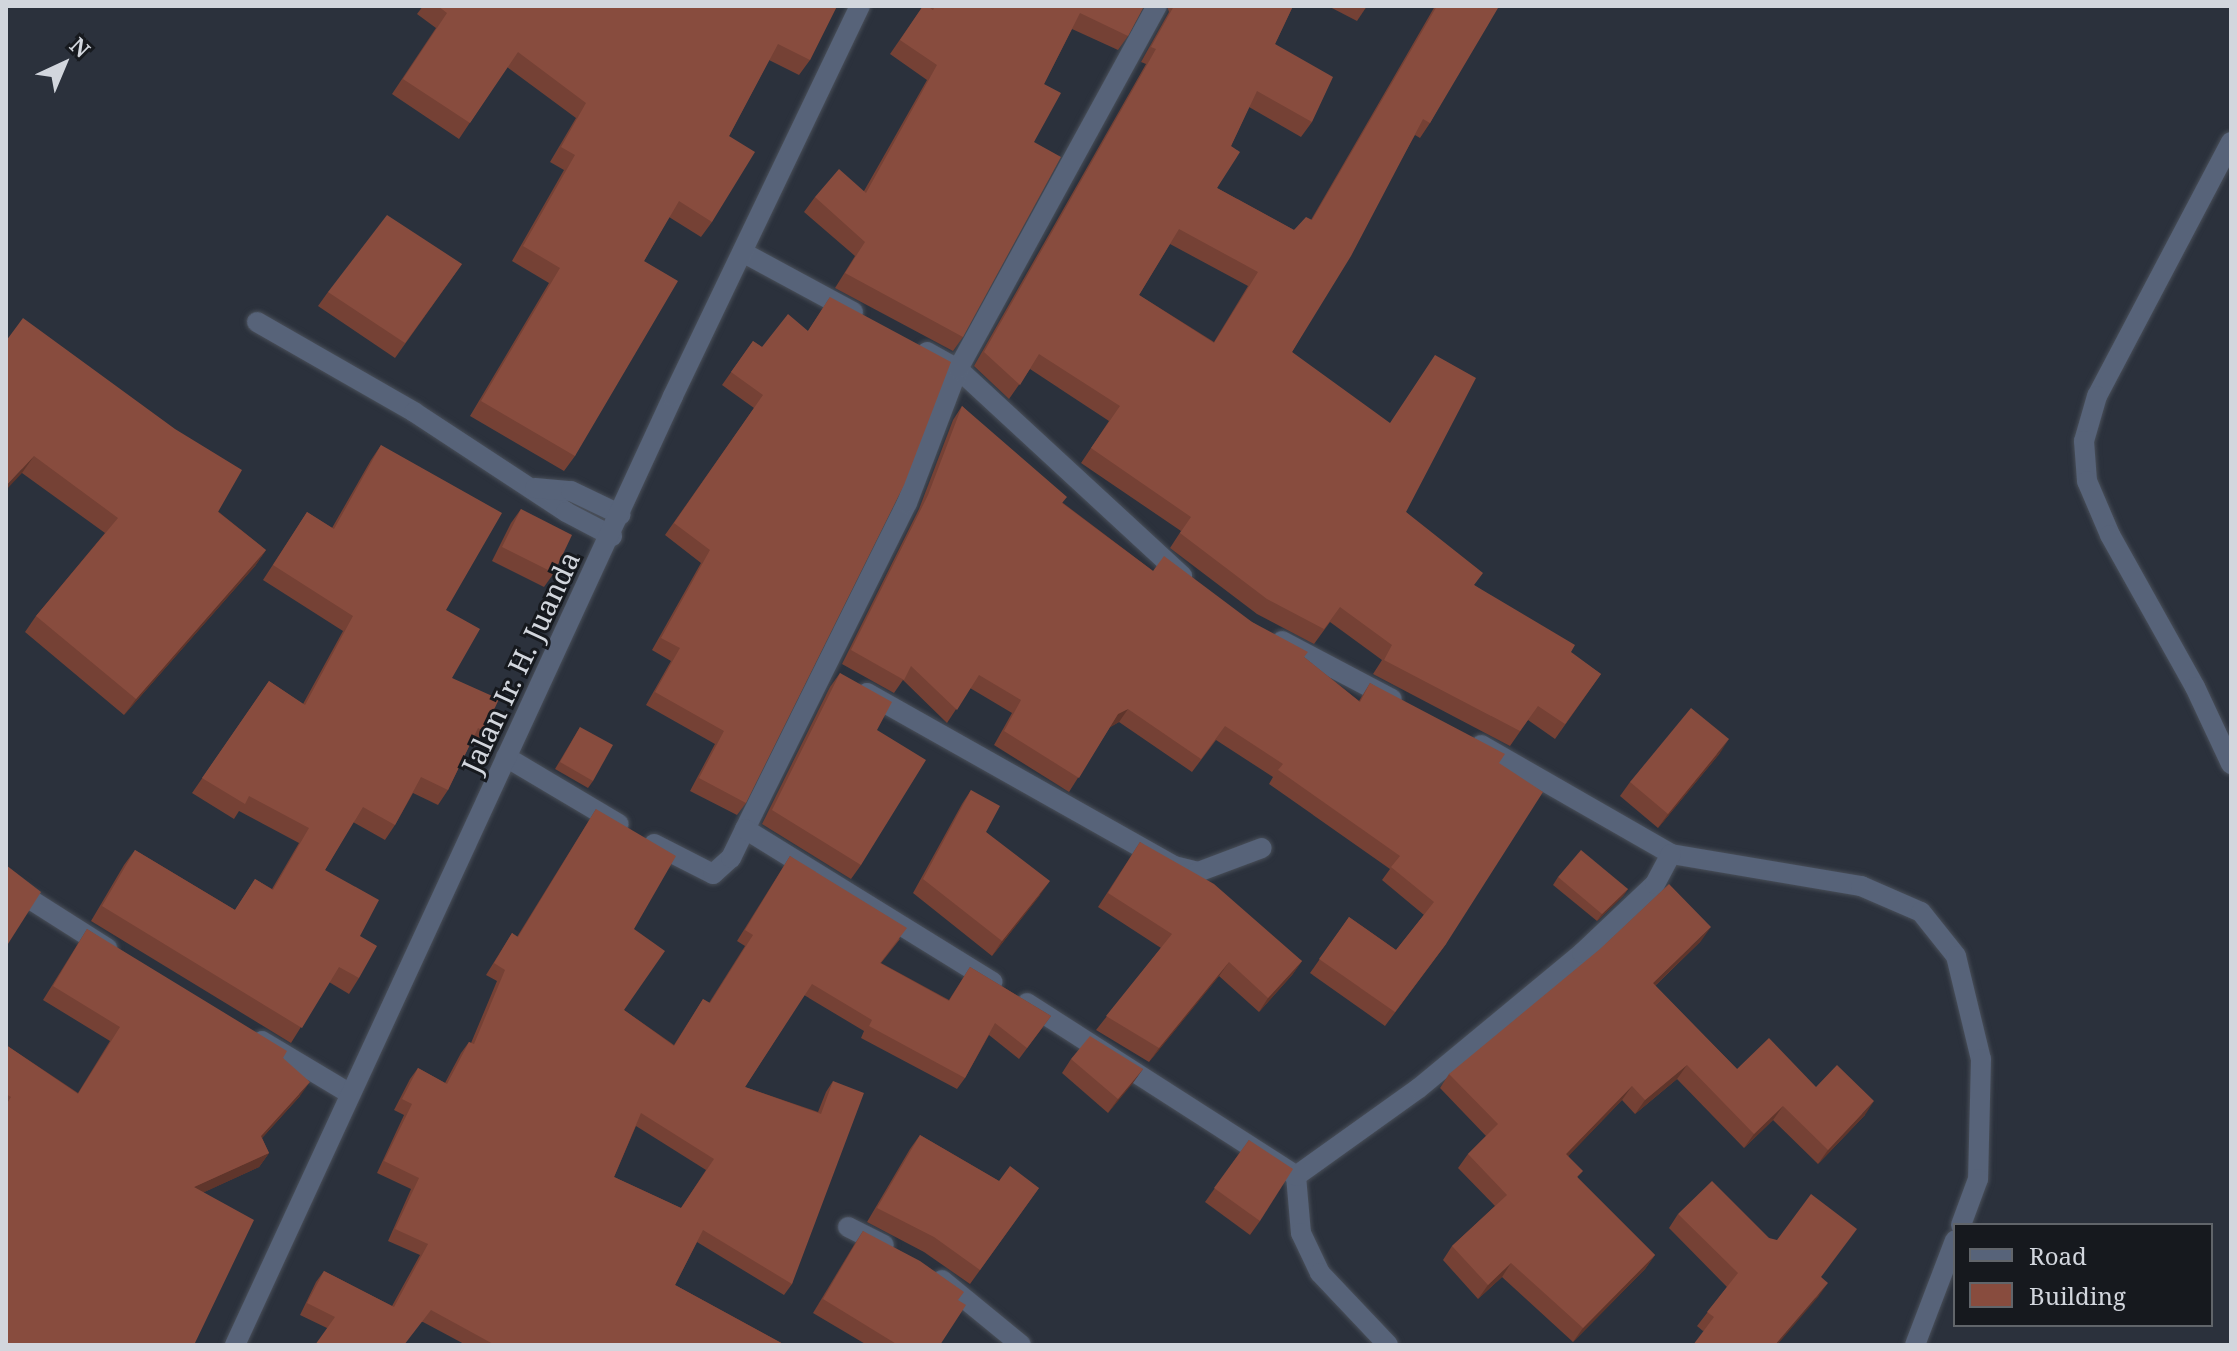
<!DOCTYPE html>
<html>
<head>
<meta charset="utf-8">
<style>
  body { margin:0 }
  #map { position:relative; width:2237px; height:1351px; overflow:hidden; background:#2b313c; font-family:"Noto Serif",serif }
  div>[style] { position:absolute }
  .roads { filter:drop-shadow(0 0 2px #494f59) drop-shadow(0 0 2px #494f59) }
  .minor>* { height:20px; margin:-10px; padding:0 10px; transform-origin:10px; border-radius:10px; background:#576379 }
  .tertiary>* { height:20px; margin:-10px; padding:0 10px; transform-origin:10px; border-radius:10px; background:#576379 }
  .wall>* { inset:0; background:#754135 }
  .shaded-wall>* { inset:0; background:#5f352b }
  .building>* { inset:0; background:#884c3e }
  span { translate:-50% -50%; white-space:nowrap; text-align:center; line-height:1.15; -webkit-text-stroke:6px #16191e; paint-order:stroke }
  .street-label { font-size:28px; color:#d2d6dd }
  .frame { position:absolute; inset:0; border:8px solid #d2d6dd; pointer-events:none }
  .legend { position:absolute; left:1953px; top:1223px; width:260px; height:104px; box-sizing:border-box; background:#16191e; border:2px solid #61656a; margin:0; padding:10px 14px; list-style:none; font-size:24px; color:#d2d6dd }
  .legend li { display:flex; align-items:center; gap:16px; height:40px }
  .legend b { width:40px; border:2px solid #61656a }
  .north { position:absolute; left:24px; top:24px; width:80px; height:80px; -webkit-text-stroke:6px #16191e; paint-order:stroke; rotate:44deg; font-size:22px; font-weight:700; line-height:32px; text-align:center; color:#d2d6dd }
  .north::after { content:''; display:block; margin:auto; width:28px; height:36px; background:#d2d6dd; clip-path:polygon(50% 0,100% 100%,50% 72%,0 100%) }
</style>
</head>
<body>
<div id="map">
  <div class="roads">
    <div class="minor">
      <i style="left:2231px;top:142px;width:287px;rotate:117.8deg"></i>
      <i style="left:2097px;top:396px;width:47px;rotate:106.1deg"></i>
      <i style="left:2084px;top:441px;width:40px;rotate:85.7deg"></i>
      <i style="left:2087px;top:481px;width:59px;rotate:66.9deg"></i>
      <i style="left:2110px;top:535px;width:174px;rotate:60.8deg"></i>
      <i style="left:2195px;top:687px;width:85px;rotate:64.9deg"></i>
      <i style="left:744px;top:253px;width:124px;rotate:28.4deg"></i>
      <i style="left:257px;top:322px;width:181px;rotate:29.8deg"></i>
      <i style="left:414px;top:412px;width:182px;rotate:33.3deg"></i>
      <i style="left:566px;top:512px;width:52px;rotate:27.6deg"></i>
      <i style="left:927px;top:352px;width:35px;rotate:29deg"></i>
      <i style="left:958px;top:369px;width:305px;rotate:42.7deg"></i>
      <i style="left:535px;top:488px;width:36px;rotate:5deg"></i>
      <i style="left:571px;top:491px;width:55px;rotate:25.6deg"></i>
      <i style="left:1282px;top:641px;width:124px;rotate:27.8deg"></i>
      <i style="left:867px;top:693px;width:352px;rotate:29.4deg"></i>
      <i style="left:1174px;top:866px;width:25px;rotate:14deg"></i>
      <i style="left:1198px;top:872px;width:68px;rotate:-20.6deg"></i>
      <i style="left:1481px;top:745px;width:219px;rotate:29.8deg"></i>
      <i style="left:1671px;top:854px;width:193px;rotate:9.6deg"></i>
      <i style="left:1861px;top:886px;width:65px;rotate:23.4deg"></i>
      <i style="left:1921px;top:912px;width:56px;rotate:51.5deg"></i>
      <i style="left:1956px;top:956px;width:106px;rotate:76.4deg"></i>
      <i style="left:1981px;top:1059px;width:120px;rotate:91.4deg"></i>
      <i style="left:1978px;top:1179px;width:49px;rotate:110.3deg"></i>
      <i style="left:506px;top:757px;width:131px;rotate:30.7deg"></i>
      <i style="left:745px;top:829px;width:364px;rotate:-63.6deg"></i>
      <i style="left:907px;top:503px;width:143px;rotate:-69.2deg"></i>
      <i style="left:958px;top:369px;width:414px;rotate:-61.3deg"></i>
      <i style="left:654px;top:844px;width:66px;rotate:27deg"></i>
      <i style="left:713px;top:874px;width:24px;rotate:-42deg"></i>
      <i style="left:731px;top:858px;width:32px;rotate:-64deg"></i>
      <i style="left:745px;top:829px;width:291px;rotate:31.7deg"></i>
      <i style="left:6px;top:884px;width:120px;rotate:32.4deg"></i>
      <i style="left:1027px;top:1003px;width:320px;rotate:32.7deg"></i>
      <i style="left:1296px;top:1176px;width:57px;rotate:85deg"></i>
      <i style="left:1301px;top:1233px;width:44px;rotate:64.6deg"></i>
      <i style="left:1320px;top:1273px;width:99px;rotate:46.6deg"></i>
      <i style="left:262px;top:1041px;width:101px;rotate:30.9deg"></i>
      <i style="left:1296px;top:1176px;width:151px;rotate:-35.6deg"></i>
      <i style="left:1419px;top:1088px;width:212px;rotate:-39.6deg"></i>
      <i style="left:1582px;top:953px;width:100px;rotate:-43.4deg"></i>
      <i style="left:1655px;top:884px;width:34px;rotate:-62deg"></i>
      <i style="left:848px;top:1227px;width:40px;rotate:26.6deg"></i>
      <i style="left:942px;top:1280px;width:102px;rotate:39.4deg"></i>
      <i style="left:1915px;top:1345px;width:112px;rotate:-69.1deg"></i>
    </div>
    <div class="tertiary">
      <i style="left:235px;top:1345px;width:1045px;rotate:-65.22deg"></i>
      <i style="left:673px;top:396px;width:433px;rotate:-64.4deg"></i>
    </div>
  </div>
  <div class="wall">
    <i style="clip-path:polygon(423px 6px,837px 6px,810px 60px,799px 75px,769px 60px,729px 136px,712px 222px,701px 237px,669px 217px,644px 261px,575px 456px,564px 471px,470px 416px,549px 283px,512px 261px,564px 170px,550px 162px,576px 118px,507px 67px,459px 139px,392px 94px,436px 28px,417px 14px)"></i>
    <i style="clip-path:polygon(923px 6px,930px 8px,931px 6px,1144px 6px,1128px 36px,1118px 50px,1072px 29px,1044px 84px,1034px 142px,963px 337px,953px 351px,835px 288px,855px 256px,804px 212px,815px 197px,864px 191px,927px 80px,890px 54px)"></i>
    <i style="clip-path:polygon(evenodd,1167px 6px,1293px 6px,1275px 44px,1312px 122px,1301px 137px,1249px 107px,1231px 146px,1217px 188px,1294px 230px,1311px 220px,1435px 6px,1495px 6px,1430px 123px,1420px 138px,1415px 135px,1292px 352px,1406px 512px,1474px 585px,1601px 674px,1555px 739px,1528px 720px,1510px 746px,1373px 674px,1382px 660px,1330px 622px,1314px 644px,1257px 614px,1170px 548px,1181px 531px,1081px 463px,1109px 421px,1030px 369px,1009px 399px,974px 366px,1146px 64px,1141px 62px,1169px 12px,1167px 6px,1170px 244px,1248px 286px,1214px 342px,1139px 295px,1170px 244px)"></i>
    <i style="clip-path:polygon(1328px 6px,1367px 6px,1357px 21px)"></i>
    <i style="clip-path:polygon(462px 264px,395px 358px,318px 306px,328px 292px)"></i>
    <i style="clip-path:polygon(830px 297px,746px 803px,737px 815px,690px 791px,715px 744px,646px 705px,671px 661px,652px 650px,701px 563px,665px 535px,754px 408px,722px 385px,753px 341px,762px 347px,808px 331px)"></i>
    <i style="clip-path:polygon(6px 341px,266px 550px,255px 566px,124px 715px,25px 632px,36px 616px,105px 533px,22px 473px)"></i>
    <i style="clip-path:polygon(962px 406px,1063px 503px,1153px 571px,1252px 622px,1304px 657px,1359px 701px,1370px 683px,1499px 763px,1446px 944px,1385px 1026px,1310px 973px,1349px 917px,1396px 950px,1424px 915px,1382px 880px,1390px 869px,1269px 784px,1273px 777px,1216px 740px,1192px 772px,1119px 722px,1110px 727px,1069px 792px,994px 745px,1012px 713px,970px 688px,947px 723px,903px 680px,894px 693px,842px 664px,919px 509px,953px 420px)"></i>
    <i style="clip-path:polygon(381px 445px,446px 610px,452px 678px,484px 731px,474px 746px,470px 744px,448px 790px,438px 805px,413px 793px,395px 825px,385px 840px,353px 822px,325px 870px,360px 936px,359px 978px,349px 994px,329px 982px,291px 1043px,91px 921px,124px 865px,135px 850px,235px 910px,255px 879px,272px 889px,299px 843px,239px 811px,234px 819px,192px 793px,269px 681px,303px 704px,343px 631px,263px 580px,307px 512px,332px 528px,371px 460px)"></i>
    <i style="clip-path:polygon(521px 509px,554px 573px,544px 587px,492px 561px,511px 523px)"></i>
    <i style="clip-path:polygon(840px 673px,877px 730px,861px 865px,851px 879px,762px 824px,830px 687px)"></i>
    <i style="clip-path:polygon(580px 727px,593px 781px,588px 788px,555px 769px)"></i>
    <i style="clip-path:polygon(1720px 753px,1658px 828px,1620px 796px,1630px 782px)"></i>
    <i style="clip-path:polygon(971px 790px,986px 832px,1040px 895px,992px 956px,913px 893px,962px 804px)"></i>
    <i style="clip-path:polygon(evenodd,596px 809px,634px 929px,624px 1010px,674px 1045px,703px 999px,709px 1003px,745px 946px,737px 941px,790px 856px,900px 939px,881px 963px,949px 1000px,970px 967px,1051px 1016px,1019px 1059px,989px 1035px,965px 1078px,957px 1089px,861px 1038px,864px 1031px,804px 995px,745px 1087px,818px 1112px,826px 1092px,833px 1081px,792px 1284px,784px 1295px,697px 1242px,675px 1285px,785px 1345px,466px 1345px,423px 1322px,327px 1328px,300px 1315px,316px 1282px,324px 1271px,392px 1306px,420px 1255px,388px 1241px,411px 1189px,377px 1173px,404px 1115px,394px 1110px,410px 1079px,418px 1068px,445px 1083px,461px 1053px,469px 1042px,471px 1043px,497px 981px,486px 975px,512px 933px,517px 937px,596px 809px,636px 1126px,706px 1170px,681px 1208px,614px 1177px,636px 1126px)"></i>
    <i style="clip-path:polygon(1140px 842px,1302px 961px,1292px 975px,1259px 1012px,1219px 976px,1149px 1062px,1096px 1030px,1161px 948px,1098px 907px)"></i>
    <i style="clip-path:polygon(1558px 877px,1628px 889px,1623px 896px,1597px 921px,1553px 885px)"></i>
    <i style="clip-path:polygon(87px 929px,283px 1058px,300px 1096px,262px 1138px,269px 1153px,259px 1167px,204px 1192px,6px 1345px,6px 1045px,78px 1093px,110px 1041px,43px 1000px)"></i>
    <i style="clip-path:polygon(1701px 941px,1655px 986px,1737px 1069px,1816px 1087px,1865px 1115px,1818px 1164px,1773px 1120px,1744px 1148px,1677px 1079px,1635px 1114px,1622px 1100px,1568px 1156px,1578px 1178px,1655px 1255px,1645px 1269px,1573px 1342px,1502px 1277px,1478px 1299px,1443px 1260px,1452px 1246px,1495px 1206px,1458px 1168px,1468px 1154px,1486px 1136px,1440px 1088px,1449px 1074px)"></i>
    <i style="clip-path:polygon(1071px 1059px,1143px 1069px,1108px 1113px,1062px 1073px)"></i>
    <i style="clip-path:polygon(920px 1135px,999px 1181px,1039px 1188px,970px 1284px,924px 1252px,867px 1222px,910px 1149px)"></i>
    <i style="clip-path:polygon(1249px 1140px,1260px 1221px,1250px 1235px,1205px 1202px)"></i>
    <i style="clip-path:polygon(1678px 1214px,1769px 1238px,1822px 1278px,1818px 1297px,1703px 1331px,1697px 1326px,1727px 1287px,1669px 1228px)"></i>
    <i style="clip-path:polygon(863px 1231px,958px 1300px,940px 1345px,867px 1345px,813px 1313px,854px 1245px)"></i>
  </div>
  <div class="shaded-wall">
    <i style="clip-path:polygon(34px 456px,22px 473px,6px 490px,6px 486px)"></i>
    <i style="clip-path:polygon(266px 550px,255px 566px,124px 715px,136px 699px)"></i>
    <i style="clip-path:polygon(1128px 709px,1119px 722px,1109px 728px,1118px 714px)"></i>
    <i style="clip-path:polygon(1729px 739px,1720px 753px,1658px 828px,1668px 814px)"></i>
    <i style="clip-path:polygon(1050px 881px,1040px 895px,992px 956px,1002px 941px)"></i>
    <i style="clip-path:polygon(1628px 889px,1623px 896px,1597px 921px,1602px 914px)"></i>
    <i style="clip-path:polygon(1711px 927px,1701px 941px,1643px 997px,1653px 983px)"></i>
    <i style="clip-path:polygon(1302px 961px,1292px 975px,1259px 1012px,1268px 998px)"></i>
    <i style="clip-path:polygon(1229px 962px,1219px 976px,1149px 1062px,1159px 1048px)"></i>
    <i style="clip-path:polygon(1687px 1065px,1677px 1079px,1635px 1114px,1645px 1100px)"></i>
    <i style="clip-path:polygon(1143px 1069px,1133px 1083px,1108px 1113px,1118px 1099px)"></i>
    <i style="clip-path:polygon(310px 1082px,300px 1096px,251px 1150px,261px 1136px)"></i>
    <i style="clip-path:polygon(1632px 1086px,1622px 1100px,1557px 1168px,1566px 1154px)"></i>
    <i style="clip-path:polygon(1874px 1101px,1865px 1115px,1818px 1164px,1828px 1150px)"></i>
    <i style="clip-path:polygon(1783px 1106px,1773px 1120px,1744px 1148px,1754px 1134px)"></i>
    <i style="clip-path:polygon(269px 1153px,259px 1167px,185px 1201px,194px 1187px)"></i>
    <i style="clip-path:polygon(1655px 1255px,1645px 1269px,1573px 1342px,1583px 1328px)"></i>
    <i style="clip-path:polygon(1511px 1263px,1502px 1277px,1478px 1299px,1488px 1285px)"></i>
    <i style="clip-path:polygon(1828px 1283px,1818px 1297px,1777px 1345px,1775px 1345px)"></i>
  </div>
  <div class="building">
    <i style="clip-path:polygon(438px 6px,837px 6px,810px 60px,778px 44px,729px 136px,755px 152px,712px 222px,679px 201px,644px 261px,678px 281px,575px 456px,481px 401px,560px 268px,523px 246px,575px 155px,561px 147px,586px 103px,518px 52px,470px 123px,403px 79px,447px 13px)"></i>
    <i style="clip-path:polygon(923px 6px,927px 6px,933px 10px,935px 6px,1144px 6px,1128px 36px,1080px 13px,1044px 84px,1061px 93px,1034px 142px,1061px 157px,963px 337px,845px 273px,865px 242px,815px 197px,839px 169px,866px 193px,937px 65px,900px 40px)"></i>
    <i style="clip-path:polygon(evenodd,1174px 6px,1293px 6px,1275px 44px,1333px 77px,1312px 122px,1257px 91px,1231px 146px,1240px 152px,1217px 188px,1294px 230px,1306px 217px,1312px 220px,1437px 6px,1495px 6px,1498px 8px,1430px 123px,1423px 119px,1351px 256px,1292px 352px,1390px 423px,1435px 355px,1476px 378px,1406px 512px,1483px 573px,1474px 585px,1575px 645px,1571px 652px,1601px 674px,1565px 724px,1538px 706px,1520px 731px,1384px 660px,1392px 645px,1340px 607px,1324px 629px,1267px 599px,1180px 533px,1191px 517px,1091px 448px,1120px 406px,1039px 354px,1020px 385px,984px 352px,1156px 49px,1151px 47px,1174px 6px,1179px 229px,1258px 272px,1214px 343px,1139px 295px,1179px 229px)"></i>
    <i style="clip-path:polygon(387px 215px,462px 264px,405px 343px,328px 292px)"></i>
    <i style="clip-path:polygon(830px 297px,951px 362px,904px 485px,746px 803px,699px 778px,724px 731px,655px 692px,680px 648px,661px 638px,710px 550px,674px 523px,763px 395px,731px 372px,753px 341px,762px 347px,788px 314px,808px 331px)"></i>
    <i style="clip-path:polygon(23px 318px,175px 429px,242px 470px,218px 512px,266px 550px,136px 699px,36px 616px,118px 518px,34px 456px,6px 486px,6px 341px)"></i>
    <i style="clip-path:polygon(962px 406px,1067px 497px,1062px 503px,1153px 571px,1164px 556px,1252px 622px,1308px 652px,1304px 657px,1360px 702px,1370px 683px,1505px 754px,1499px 763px,1543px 792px,1446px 944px,1395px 1012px,1319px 959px,1349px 917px,1396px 950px,1434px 902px,1391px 867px,1400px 856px,1278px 770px,1283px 764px,1225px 726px,1201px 759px,1128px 709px,1118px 714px,1079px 778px,1004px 731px,1021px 700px,979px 675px,957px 710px,911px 666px,904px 680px,851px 650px,928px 495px)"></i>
    <i style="clip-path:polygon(381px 445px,502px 513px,446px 610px,480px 629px,452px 678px,499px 699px,484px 731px,478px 728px,448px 790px,421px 777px,395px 825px,363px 807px,325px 870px,379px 900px,360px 936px,377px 946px,359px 978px,339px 967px,302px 1028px,102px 906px,135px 850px,235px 910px,255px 879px,273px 890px,309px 828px,249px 796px,245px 804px,202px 778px,269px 681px,305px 705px,353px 616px,273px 565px,307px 512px,334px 529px)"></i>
    <i style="clip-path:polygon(521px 509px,572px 535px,554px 573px,502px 547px)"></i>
    <i style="clip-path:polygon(840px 673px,892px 702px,877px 730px,926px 760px,861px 865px,772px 810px)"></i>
    <i style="clip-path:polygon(1691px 708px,1729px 739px,1668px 814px,1630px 782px)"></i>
    <i style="clip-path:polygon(580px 727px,613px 745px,593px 781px,560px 762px)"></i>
    <i style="clip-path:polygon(971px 790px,1000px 806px,986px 832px,1050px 881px,1002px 941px,923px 879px)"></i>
    <i style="clip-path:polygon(evenodd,596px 809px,676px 856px,634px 929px,665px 951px,624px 1010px,674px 1046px,703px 999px,710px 1003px,753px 935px,745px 930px,790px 856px,907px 928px,880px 963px,949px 1001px,970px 967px,1051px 1016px,1027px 1048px,995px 1023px,965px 1078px,869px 1026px,872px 1020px,812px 984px,745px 1087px,821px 1114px,833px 1081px,864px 1093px,792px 1284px,703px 1230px,675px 1285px,785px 1345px,495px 1345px,431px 1310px,404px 1345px,315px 1345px,335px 1317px,307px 1303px,324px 1271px,394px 1307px,428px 1244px,395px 1229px,419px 1178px,384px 1161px,412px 1104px,402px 1099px,418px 1068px,447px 1084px,469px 1042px,474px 1044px,505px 970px,494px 963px,512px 933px,518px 937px,596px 809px,641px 1113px,714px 1159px,681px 1208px,614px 1177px,641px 1113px)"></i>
    <i style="clip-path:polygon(1140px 842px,1214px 884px,1302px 961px,1268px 998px,1229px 962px,1159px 1048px,1106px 1016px,1172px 934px,1108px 893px)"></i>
    <i style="clip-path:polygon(1581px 850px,1628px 889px,1602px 914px,1558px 877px)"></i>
    <i style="clip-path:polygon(6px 865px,41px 892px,6px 947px)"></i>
    <i style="clip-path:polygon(1669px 884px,1711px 927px,1653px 983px,1737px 1069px,1769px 1038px,1816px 1087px,1837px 1065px,1874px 1101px,1828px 1150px,1783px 1106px,1754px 1134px,1687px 1065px,1645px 1100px,1632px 1086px,1566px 1154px,1583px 1171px,1577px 1177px,1655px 1255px,1583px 1328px,1511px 1263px,1488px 1285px,1452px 1246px,1507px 1195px,1468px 1154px,1498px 1124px,1449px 1074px,1600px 949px)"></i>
    <i style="clip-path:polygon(87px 929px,287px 1051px,283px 1058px,310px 1082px,261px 1136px,269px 1153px,194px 1187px,254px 1220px,194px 1345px,6px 1345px,6px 1105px,11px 1097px,6px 1094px,6px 1045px,78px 1094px,120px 1027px,53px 986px)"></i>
    <i style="clip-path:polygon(1090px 1036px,1143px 1069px,1118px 1099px,1071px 1059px)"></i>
    <i style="clip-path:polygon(920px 1135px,999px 1181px,1010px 1166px,1039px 1188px,980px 1270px,934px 1237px,877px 1208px)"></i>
    <i style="clip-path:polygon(1249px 1140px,1293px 1169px,1260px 1221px,1214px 1188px)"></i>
    <i style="clip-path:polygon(1712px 1181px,1769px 1238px,1777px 1240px,1811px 1194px,1857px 1229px,1821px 1277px,1828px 1283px,1775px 1345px,1693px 1345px,1714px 1317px,1707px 1312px,1738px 1273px,1678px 1214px)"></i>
    <i style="clip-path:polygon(863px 1231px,920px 1261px,964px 1292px,958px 1300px,966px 1305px,940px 1345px,898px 1345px,823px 1299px)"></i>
  </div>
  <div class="street-label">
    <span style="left:520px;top:662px;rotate:-65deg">Jalan Ir. H. Juanda</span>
  </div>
  <div class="frame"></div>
  <ul class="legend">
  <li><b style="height:10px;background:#576379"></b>Road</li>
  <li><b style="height:22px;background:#884c3e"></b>Building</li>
  </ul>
  <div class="north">N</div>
</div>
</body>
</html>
